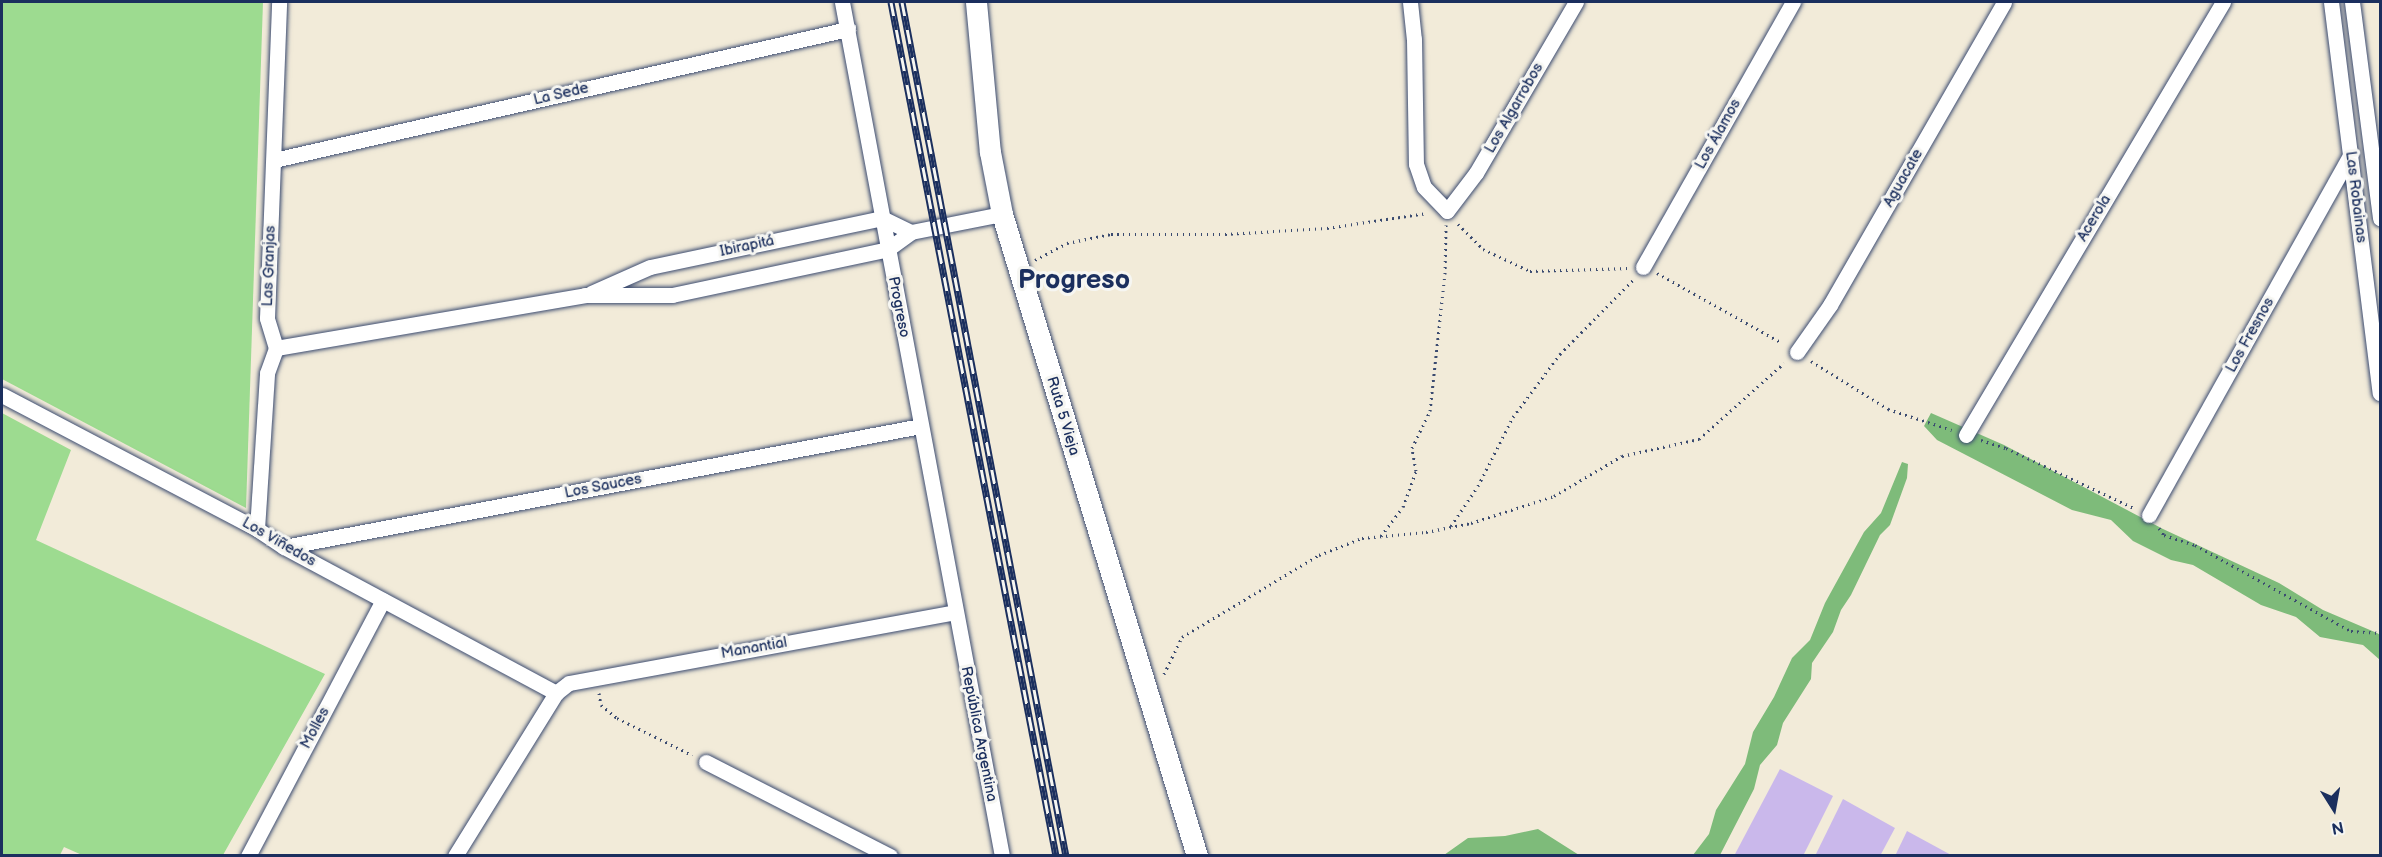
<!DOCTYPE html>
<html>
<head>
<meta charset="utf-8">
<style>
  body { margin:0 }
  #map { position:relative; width:2382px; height:857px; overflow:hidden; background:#f2ebd9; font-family:"Balsamiq Sans",sans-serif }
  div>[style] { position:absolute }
  .green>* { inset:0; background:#9ddb90 }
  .forest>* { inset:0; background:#7ebb7a }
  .building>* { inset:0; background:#cab8eb }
  .path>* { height:3px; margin-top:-1.5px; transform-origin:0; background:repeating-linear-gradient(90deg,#3b4b70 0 1.5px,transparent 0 6px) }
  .roads { filter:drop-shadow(0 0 2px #3b4b70) drop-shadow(0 0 2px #3b4b70) }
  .street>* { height:15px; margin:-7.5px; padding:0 7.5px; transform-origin:7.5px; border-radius:7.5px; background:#fff }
  .secondary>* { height:21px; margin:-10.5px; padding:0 10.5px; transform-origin:10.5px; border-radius:10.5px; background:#fff }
  .rail>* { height:7px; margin-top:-3.5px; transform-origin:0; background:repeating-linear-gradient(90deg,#f6f6f2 0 14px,#1b2f5e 0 28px); box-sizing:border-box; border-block:2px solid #1b2f5e }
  span { translate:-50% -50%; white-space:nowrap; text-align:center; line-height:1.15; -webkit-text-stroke:6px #f6f6f2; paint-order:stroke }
  .street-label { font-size:15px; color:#1b2f5e }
  .town-label { font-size:27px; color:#1b2f5e; font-weight:700 }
  .frame { position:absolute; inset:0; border:3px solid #1b2f5e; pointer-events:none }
  .north { position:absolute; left:2304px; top:779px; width:60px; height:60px; -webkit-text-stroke:4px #f6f6f2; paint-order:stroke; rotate:169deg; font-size:16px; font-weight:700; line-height:24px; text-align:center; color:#1b2f5e }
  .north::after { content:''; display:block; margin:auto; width:21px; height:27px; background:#1b2f5e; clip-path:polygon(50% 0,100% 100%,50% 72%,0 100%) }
</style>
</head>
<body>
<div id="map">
  <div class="green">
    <i style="clip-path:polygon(2px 2px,263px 2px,246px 508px,2px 379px)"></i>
    <i style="clip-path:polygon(2px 413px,71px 450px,36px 540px,325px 674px,223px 855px,82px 855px,64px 847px,60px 855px,2px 855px)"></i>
  </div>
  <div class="forest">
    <i style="clip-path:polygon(1931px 413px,2004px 445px,2163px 529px,2279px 583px,2323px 610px,2377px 633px,2380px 635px,2380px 660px,2363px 645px,2320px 637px,2296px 617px,2261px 605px,2193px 565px,2171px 560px,2133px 541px,2111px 520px,2072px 510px,1937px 440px,1924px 426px)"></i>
    <i style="clip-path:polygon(1902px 462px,1908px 464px,1907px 478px,1890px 525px,1880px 535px,1851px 595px,1841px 610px,1833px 632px,1812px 663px,1811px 679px,1783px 723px,1777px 745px,1760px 765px,1754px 789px,1720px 855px,1693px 855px,1709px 834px,1716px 810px,1745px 764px,1753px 732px,1774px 697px,1792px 658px,1810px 640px,1825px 603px,1864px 532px,1881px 513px)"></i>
    <i style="clip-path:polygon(1538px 829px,1579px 855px,1444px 855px,1468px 838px,1505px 836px)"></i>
  </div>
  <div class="building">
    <i style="clip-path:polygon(1780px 769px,1833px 796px,1803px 856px,1734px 856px)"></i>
    <i style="clip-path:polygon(1843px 799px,1895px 828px,1880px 856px,1815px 856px)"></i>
    <i style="clip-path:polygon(1907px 831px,1953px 856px,1895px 856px)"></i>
  </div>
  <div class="path">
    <i style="left:1458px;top:224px;width:35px;rotate:45deg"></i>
    <i style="left:1483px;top:249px;width:52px;rotate:25.1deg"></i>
    <i style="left:1530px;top:271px;width:98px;rotate:-1.8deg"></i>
    <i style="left:1035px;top:260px;width:36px;rotate:-28deg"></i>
    <i style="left:1067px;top:243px;width:45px;rotate:-11.6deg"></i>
    <i style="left:1111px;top:234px;width:114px"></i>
    <i style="left:1225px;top:234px;width:102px;rotate:-3.4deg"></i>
    <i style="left:1327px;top:228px;width:101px;rotate:-8.5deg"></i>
    <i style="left:1657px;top:273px;width:143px;rotate:29.2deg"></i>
    <i style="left:1811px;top:361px;width:91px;rotate:31.9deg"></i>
    <i style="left:1888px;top:409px;width:67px;rotate:18.2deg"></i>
    <i style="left:1981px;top:440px;width:26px;rotate:18deg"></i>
    <i style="left:2006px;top:448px;width:141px;rotate:25.1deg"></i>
    <i style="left:1451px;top:526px;width:48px;rotate:-56deg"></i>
    <i style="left:1478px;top:486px;width:77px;rotate:-63.1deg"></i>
    <i style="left:1513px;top:417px;width:79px;rotate:-53.3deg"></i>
    <i style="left:1560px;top:354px;width:104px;rotate:-45.4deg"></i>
    <i style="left:2159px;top:528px;width:9px;rotate:54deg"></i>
    <i style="left:2164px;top:535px;width:33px;rotate:18deg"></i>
    <i style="left:2195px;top:545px;width:178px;rotate:28.9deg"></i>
    <i style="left:2351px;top:631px;width:29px;rotate:4deg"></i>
    <i style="left:1381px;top:536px;width:36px;rotate:-53deg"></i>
    <i style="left:1403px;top:507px;width:38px;rotate:-70deg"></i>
    <i style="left:1416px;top:471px;width:23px;rotate:-100deg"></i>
    <i style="left:1412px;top:448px;width:41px;rotate:-64.1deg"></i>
    <i style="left:1430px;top:411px;width:138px;rotate:-83.8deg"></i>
    <i style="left:1445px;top:274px;width:49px;rotate:-88.8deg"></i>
    <i style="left:1164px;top:674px;width:41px;rotate:-64.1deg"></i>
    <i style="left:1182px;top:637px;width:160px;rotate:-30.9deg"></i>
    <i style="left:1319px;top:555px;width:46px;rotate:-21.6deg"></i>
    <i style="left:1362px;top:538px;width:64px;rotate:-5.4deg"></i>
    <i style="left:1426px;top:532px;width:46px;rotate:-11.3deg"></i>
    <i style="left:1471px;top:523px;width:87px;rotate:-18deg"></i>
    <i style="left:1554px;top:496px;width:79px;rotate:-30.5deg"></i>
    <i style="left:1622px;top:456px;width:79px;rotate:-12.4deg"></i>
    <i style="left:1699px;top:439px;width:114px;rotate:-41.8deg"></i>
    <i style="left:599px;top:693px;width:12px;rotate:81deg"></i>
    <i style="left:601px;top:705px;width:21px;rotate:39deg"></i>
    <i style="left:617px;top:718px;width:84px;rotate:26.3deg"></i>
  </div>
  <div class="roads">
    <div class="street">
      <i style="left:842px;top:2px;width:869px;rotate:79.39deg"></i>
      <i style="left:1410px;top:2px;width:37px;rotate:84deg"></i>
      <i style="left:1414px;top:39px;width:125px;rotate:89.1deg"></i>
      <i style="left:1416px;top:164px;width:24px;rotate:71deg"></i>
      <i style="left:1424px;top:187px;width:33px;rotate:46deg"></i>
      <i style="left:1447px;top:211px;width:48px;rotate:-52.7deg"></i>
      <i style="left:1476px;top:173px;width:198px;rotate:-59.7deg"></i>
      <i style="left:2331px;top:2px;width:394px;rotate:82.9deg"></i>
      <i style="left:2352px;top:2px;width:218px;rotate:82.6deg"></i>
      <i style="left:274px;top:160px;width:589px;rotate:-12.86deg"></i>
      <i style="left:1643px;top:267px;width:305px;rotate:-60.5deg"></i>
      <i style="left:591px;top:293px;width:64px;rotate:-23.8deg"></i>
      <i style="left:650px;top:267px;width:237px;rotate:-11.9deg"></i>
      <i style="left:882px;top:218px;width:32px;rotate:26deg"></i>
      <i style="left:276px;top:348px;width:314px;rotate:-9.7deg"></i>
      <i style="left:585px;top:295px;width:87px"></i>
      <i style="left:672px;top:295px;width:221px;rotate:-12deg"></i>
      <i style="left:888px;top:249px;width:29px;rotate:-36deg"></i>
      <i style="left:911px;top:232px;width:93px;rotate:-11.2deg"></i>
      <i style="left:1797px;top:352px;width:57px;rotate:-54.9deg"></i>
      <i style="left:1830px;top:305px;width:349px;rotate:-60.1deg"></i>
      <i style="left:2px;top:395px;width:288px;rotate:27.7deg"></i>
      <i style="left:257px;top:529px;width:32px;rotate:34deg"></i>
      <i style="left:284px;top:547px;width:309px;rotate:28.2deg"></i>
      <i style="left:1966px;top:435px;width:504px;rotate:-59.31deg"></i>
      <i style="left:2149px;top:515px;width:414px;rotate:-60.8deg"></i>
      <i style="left:257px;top:529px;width:156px;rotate:-86.3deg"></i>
      <i style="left:267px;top:373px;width:27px;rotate:-70deg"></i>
      <i style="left:276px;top:348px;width:31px;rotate:-107deg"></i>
      <i style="left:267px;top:318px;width:316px;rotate:-87.8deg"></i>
      <i style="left:284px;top:547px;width:648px;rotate:-10.76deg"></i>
      <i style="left:706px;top:762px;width:207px;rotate:27.1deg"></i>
      <i style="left:248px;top:856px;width:289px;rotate:-62.2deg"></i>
      <i style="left:455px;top:856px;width:192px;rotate:-58.2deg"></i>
      <i style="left:556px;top:693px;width:16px;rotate:-38deg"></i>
      <i style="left:569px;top:683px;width:392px;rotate:-10.4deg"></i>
    </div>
    <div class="secondary">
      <i style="left:976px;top:2px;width:151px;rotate:84.7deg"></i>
      <i style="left:990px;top:152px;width:63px;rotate:79deg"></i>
      <i style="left:1002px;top:214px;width:671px;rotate:73.1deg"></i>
    </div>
  </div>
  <div class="rail">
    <i style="left:891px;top:2px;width:870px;rotate:79.06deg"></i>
    <i style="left:902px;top:2px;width:870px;rotate:79.13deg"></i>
  </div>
  <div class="street-label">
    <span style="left:561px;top:94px;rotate:-13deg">La Sede</span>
    <span style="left:1514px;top:108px;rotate:-60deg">Los Algarrobos</span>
    <span style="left:1718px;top:134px;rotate:-61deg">Los Álamos</span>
    <span style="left:1903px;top:178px;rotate:-60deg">Aguacate</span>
    <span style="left:2356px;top:197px;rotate:83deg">Las Robainas</span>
    <span style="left:2094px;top:218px;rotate:-59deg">Acerola</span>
    <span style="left:747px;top:246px;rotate:-12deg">Ibirapitá</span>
    <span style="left:269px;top:266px;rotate:-88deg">Las Granjas</span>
    <span style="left:899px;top:307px;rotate:79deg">Progreso</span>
    <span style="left:2250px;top:335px;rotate:-61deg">Los Fresnos</span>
    <span style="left:1063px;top:416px;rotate:73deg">Ruta 5 Vieja</span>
    <span style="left:603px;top:486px;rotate:-11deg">Los Sauces</span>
    <span style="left:279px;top:542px;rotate:30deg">Los Viñedos</span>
    <span style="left:754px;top:648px;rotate:-10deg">Manantial</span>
    <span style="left:315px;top:728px;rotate:-62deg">Molles</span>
    <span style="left:979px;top:734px;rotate:79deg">República Argentina</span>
  </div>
  <div class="town-label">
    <span style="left:1074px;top:281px">Progreso</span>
  </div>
  <div class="frame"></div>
  <div class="north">N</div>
</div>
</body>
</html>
